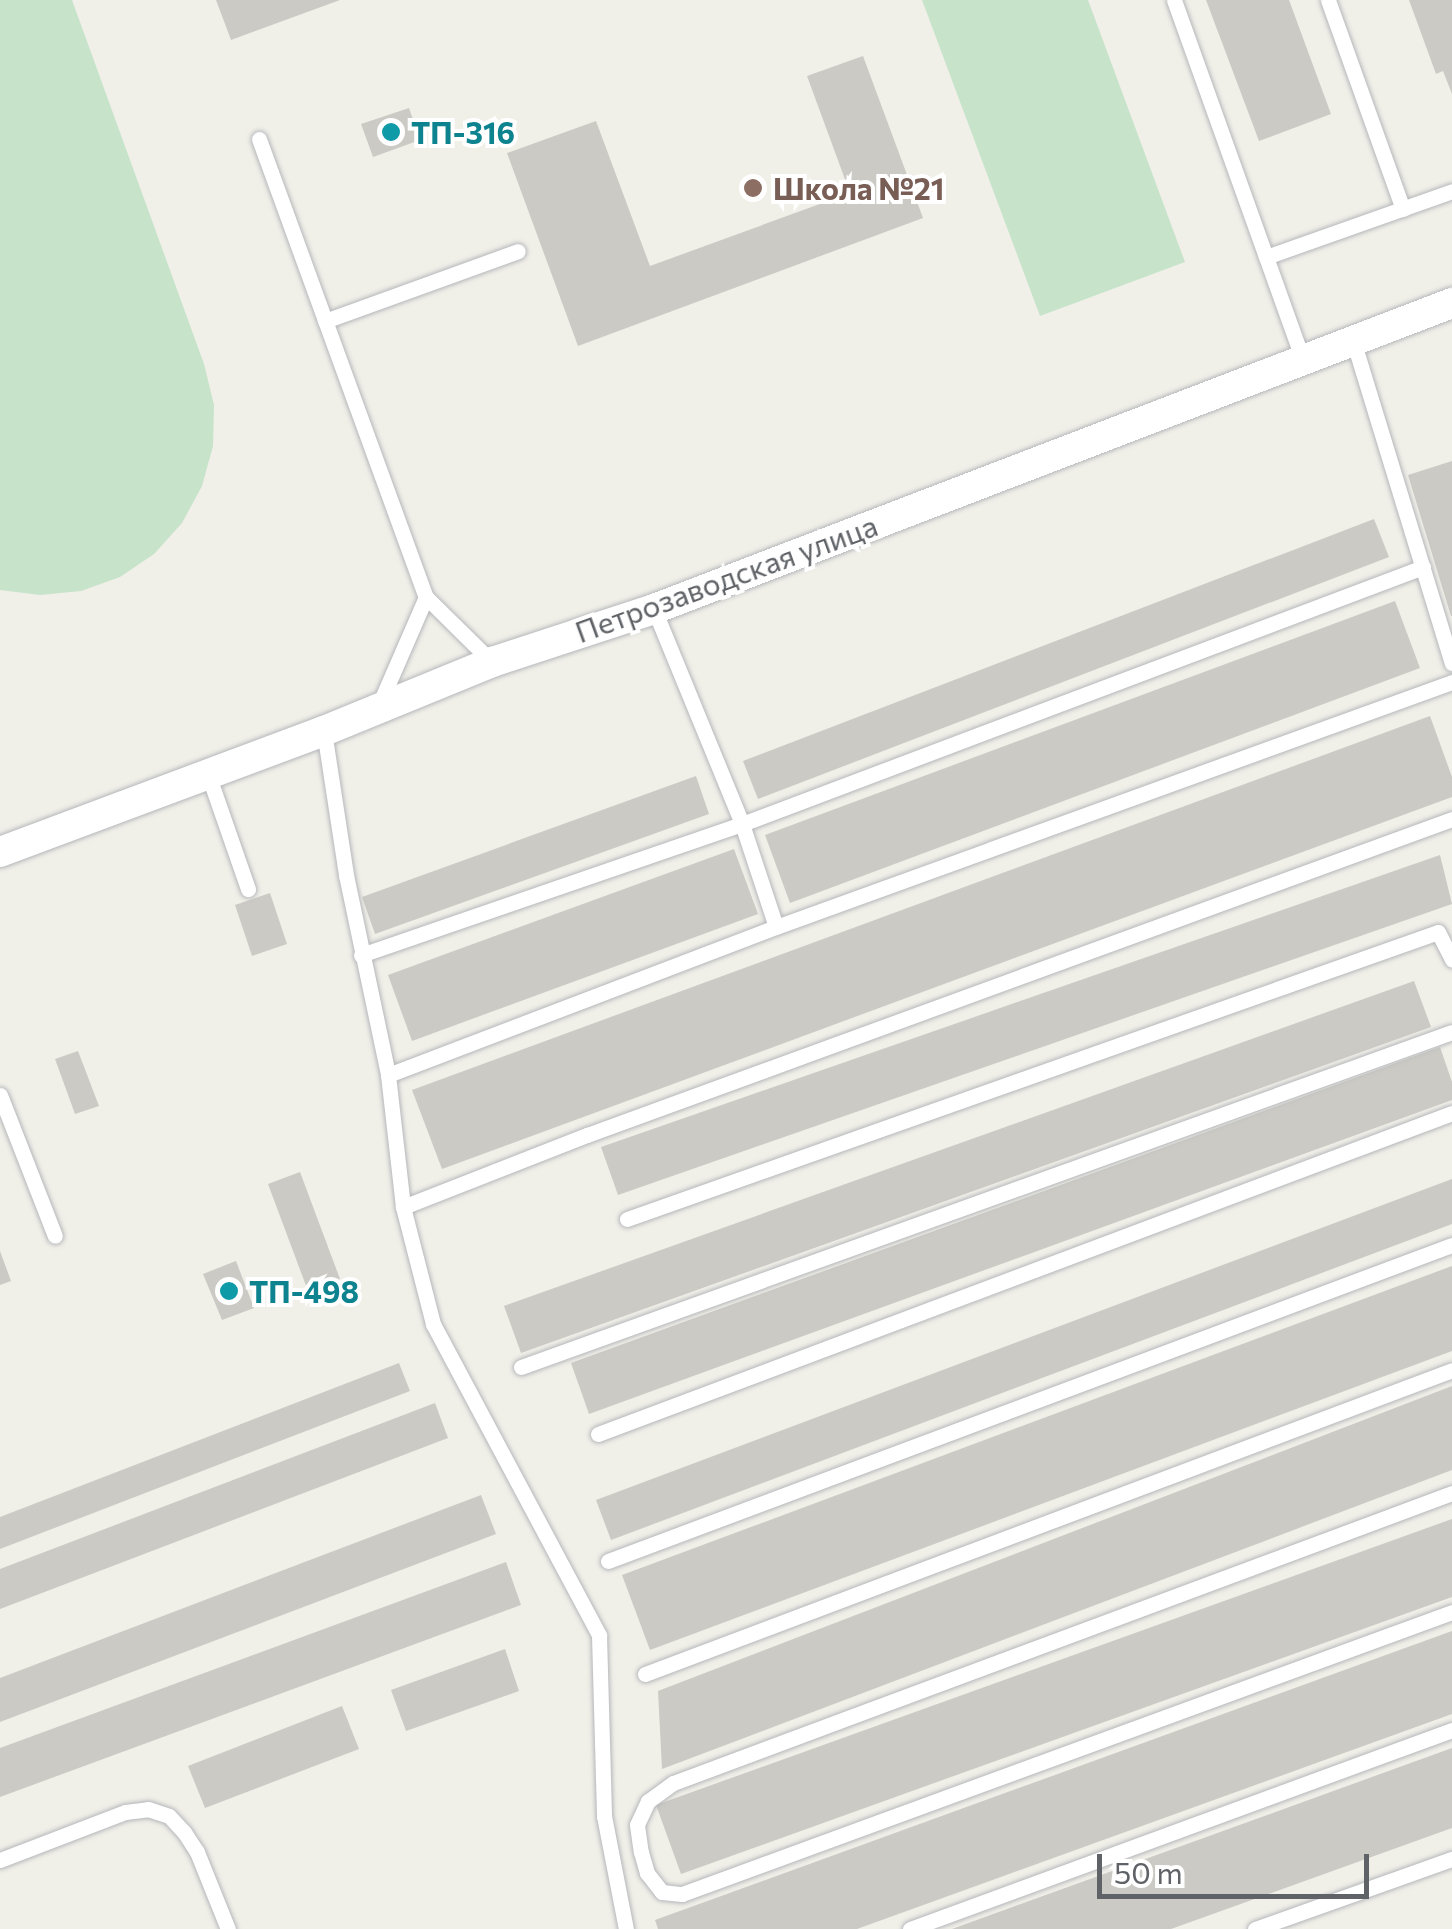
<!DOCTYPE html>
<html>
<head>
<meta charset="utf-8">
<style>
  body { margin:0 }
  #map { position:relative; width:1452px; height:1929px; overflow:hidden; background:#f0efe8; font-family:Commissioner,sans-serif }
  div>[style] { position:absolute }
  .green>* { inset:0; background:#c7e4cb }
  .building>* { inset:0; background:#cbcac4 }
  .roads { filter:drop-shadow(0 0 2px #b5b7bb) drop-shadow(0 0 2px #b5b7bb) }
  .service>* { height:15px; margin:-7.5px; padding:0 7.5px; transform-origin:7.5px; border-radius:7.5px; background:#fff }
  .minor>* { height:30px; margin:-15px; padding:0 15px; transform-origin:15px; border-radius:15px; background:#fff }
  .dots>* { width:28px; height:28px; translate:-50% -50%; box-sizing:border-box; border:5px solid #fff; border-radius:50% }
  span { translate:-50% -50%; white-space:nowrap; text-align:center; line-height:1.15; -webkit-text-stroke:8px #fff; paint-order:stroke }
  .culture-label { font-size:30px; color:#0d838f; font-weight:700 }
  .left { translate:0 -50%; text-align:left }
  .education-label { font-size:30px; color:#785e54; font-weight:700 }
  .street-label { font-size:30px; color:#5f6266 }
  .scale { position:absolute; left:1097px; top:1854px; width:272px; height:45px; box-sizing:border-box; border:5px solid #5f6266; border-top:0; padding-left:12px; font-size:30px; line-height:35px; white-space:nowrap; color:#5f6266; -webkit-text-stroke:8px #fff; paint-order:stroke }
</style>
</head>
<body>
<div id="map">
  <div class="green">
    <i style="clip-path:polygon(0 0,72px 0,204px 364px,214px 405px,213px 446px,202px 486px,182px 523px,154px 554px,120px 577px,81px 591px,40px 595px,0 590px)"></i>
    <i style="clip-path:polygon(922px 0,1088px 0,1185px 262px,1040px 316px)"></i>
  </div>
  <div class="building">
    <i style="clip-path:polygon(216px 0,340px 0,231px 40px)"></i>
    <i style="clip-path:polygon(1206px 0,1289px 0,1331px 114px,1259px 141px)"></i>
    <i style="clip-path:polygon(1409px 0,1452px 0,1452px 94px,1443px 71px,1436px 74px)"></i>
    <i style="clip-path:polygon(863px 56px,923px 218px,578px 346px,507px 153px,596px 121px,650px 266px,850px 193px,807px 76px)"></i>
    <i style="clip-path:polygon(409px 108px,420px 140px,373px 157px,361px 124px)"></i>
    <i style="clip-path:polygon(1452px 461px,1452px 616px,1451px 616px,1408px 475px)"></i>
    <i style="clip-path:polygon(1374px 519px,1389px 557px,758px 799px,743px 761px)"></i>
    <i style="clip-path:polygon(1395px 601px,1420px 668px,790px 903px,765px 835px)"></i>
    <i style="clip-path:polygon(1430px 716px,1452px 777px,1452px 797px,442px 1169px,412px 1090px)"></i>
    <i style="clip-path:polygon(696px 776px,709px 814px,375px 934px,362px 897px)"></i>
    <i style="clip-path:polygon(734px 849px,758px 914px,412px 1041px,388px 975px)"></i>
    <i style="clip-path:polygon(1440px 855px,1452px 904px,618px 1195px,601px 1147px)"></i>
    <i style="clip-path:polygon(270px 893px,287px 944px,252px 956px,235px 905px)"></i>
    <i style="clip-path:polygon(1414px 981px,1431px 1027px,521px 1353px,504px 1306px)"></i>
    <i style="clip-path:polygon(1440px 1047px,1452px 1082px,1452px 1100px,589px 1414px,571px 1363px)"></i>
    <i style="clip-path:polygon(78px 1051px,99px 1106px,75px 1114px,55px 1059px)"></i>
    <i style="clip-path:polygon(300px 1172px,340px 1279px,308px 1291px,268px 1184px)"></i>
    <i style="clip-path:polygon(1452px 1179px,1452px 1224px,611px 1540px,596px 1500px)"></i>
    <i style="clip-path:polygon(0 1251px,11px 1281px,0 1285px)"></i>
    <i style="clip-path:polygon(236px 1261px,254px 1308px,222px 1320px,203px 1274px)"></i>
    <i style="clip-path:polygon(1452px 1266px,1452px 1351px,650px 1650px,622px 1575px)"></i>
    <i style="clip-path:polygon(399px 1363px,410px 1391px,0 1549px,0 1517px)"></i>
    <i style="clip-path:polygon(1452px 1386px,1452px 1470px,662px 1769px,658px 1691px)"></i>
    <i style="clip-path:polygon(435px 1403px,448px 1438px,0 1609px,0 1569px)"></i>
    <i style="clip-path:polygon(481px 1495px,496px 1534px,0 1722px,0 1678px)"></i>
    <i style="clip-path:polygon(1452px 1519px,1452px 1597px,681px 1874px,656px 1805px)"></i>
    <i style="clip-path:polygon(506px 1562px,521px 1605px,0 1797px,0 1748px)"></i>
    <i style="clip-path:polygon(1452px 1631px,1452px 1714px,857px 1929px,658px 1929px,655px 1920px)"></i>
    <i style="clip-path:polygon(505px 1649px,519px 1691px,406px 1731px,391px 1690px)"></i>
    <i style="clip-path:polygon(342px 1706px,359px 1749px,205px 1808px,188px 1766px)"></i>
    <i style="clip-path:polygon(1452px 1748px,1452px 1828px,1171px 1929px,952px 1929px)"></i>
  </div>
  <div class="roads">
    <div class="service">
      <i style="left:1174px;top:0;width:380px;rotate:70.3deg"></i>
      <i style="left:1328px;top:0;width:222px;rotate:70.3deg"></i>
      <i style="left:259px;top:139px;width:487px;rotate:70deg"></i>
      <i style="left:426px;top:597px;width:93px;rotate:44.6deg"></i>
      <i style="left:1266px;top:257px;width:197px;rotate:-19.5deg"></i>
      <i style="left:325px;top:321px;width:205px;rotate:-19.9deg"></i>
      <i style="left:1353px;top:340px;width:338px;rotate:73deg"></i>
      <i style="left:654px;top:609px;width:232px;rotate:67.7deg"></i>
      <i style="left:742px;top:824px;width:108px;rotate:71.7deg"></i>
      <i style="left:379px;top:705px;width:118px;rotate:-66.5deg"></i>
      <i style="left:324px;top:731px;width:146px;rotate:81.3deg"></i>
      <i style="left:346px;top:875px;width:204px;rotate:78.1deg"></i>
      <i style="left:388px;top:1075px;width:133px;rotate:83.5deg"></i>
      <i style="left:403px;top:1207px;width:121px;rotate:75.6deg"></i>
      <i style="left:433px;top:1324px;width:353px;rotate:61.9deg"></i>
      <i style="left:599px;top:1635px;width:181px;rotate:88.4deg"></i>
      <i style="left:604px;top:1816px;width:115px;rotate:79deg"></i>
      <i style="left:208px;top:774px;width:122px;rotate:70.8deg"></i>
      <i style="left:361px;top:955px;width:403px;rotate:-19deg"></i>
      <i style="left:742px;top:824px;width:728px;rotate:-20.68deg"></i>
      <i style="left:388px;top:1075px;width:415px;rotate:-20.9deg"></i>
      <i style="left:776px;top:927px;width:719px;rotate:-19.92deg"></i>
      <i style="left:0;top:1095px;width:151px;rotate:68.7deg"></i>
      <i style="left:403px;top:1207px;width:198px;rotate:-21.4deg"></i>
      <i style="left:587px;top:1135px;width:921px;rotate:-20.07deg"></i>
      <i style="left:627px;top:1219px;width:860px;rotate:-19.49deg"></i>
      <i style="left:1438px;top:932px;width:31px;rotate:63deg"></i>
      <i style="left:521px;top:1367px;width:989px;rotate:-19.79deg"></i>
      <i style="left:598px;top:1434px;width:912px;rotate:-20.6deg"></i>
      <i style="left:1452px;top:1493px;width:831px;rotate:159.58deg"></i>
      <i style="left:673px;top:1783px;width:31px;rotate:144deg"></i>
      <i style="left:648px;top:1801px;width:26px;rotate:115deg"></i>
      <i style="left:637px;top:1825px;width:27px;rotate:82deg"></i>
      <i style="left:641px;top:1852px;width:22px;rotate:74deg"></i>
      <i style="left:647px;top:1873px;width:24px;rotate:52deg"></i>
      <i style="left:662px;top:1892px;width:20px;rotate:6deg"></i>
      <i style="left:682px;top:1894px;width:820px;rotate:-20.11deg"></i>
      <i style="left:608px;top:1561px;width:901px;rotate:-20.53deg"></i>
      <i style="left:645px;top:1674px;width:862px;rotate:-20.64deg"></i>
      <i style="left:0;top:1860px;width:134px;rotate:-21deg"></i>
      <i style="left:125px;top:1812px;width:23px;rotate:-7deg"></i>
      <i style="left:148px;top:1809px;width:22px;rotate:18deg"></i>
      <i style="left:169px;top:1816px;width:22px;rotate:47deg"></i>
      <i style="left:184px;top:1832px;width:24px;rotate:57deg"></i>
      <i style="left:197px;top:1852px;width:83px;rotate:68.1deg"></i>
      <i style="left:910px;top:1929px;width:577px;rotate:-20.16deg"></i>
      <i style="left:1255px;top:1929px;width:209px;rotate:-19.6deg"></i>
    </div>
    <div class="minor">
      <i style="left:0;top:852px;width:346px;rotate:-20.5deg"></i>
      <i style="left:324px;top:731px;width:182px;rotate:-22.3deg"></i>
      <i style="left:492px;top:662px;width:170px;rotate:-18.1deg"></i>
      <i style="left:654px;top:609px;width:855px;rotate:-20.98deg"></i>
    </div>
  </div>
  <div class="dots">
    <i style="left:391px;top:132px;background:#0f9aa8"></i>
    <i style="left:753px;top:188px;background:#8d6e63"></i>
    <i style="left:229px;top:1291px;background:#0f9aa8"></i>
  </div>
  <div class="culture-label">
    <span class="left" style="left:411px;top:132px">ТП-316</span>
    <span class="left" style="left:249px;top:1291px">ТП-498</span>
  </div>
  <div class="education-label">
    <span class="left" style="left:773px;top:188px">Школа №21</span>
  </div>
  <div class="street-label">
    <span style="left:726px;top:578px;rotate:-20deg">Петрозаводская улица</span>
  </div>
  <div class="scale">50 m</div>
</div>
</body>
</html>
